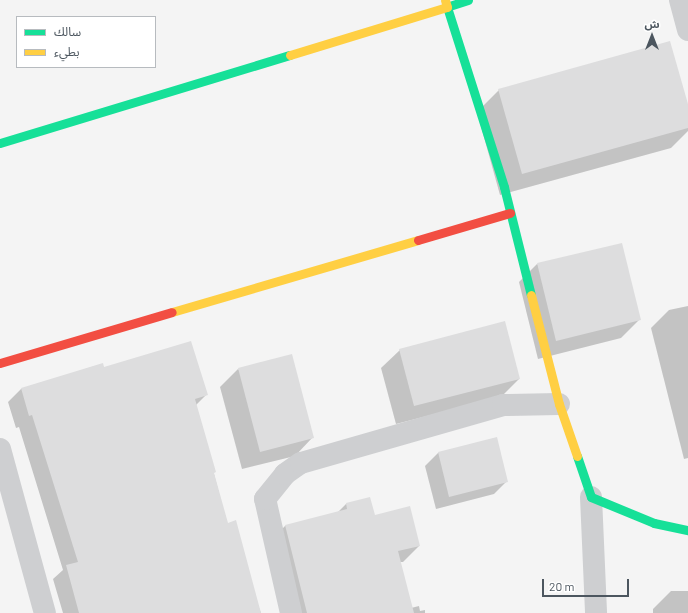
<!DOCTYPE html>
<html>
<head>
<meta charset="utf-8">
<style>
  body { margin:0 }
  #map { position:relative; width:688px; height:613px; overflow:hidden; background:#f4f4f4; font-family:Barlow,"Noto Sans Arabic",sans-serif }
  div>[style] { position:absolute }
  .shadow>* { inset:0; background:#0003 }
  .building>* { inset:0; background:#ddddde }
  .street>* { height:22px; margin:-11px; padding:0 11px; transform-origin:11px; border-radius:11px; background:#cecfd1 }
  .fast>* { height:9px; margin:-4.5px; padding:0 4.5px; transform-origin:4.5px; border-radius:4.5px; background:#16e098 }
  .slow>* { height:9px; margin:-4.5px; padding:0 4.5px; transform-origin:4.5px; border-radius:4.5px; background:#ffcf43 }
  .jam>* { height:9px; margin:-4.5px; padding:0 4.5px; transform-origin:4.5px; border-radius:4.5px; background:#f24e42 }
  span { translate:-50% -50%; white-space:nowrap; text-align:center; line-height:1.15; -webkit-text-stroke:3.5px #fff; paint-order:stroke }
  .legend { position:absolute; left:16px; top:16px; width:140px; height:52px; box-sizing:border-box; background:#fff; border:1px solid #b7bbbf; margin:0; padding:5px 7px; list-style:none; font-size:12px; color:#4c565f }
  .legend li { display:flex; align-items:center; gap:8px; height:20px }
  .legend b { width:20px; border:1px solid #b7bbbf }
  .north { position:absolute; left:632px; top:16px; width:40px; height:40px; -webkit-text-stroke:3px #fff; paint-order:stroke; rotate:0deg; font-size:11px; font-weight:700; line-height:16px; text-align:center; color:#4c565f }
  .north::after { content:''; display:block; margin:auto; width:14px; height:18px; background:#4c565f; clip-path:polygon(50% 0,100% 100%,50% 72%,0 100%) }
  .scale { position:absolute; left:542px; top:579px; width:87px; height:18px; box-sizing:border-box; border:2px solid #4c565f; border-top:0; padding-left:5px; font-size:12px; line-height:14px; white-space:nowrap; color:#4c565f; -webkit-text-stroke:3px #fff; paint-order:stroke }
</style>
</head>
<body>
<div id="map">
  <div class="shadow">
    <i style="clip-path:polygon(499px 90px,688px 108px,688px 131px,671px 148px,500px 195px,477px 112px)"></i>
    <i style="clip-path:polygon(537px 264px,639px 320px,621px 338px,538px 359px,519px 282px)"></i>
    <i style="clip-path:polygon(688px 306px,688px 458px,684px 459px,651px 328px,669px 310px)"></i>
    <i style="clip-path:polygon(400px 350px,519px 379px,501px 397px,396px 424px,381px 368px)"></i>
    <i style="clip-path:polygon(102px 364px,104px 368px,206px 395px,196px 405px,227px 524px,261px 613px,63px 613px,53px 579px,63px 570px,19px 427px,16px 428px,8px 402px,21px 389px)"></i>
    <i style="clip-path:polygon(238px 369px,313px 437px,295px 456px,242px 469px,220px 387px)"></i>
    <i style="clip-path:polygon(496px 438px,507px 481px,494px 494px,436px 509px,425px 466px,438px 453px)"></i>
    <i style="clip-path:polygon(346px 504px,374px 516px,419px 546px,403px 562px,400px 562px,411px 608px,419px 606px,420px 611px,425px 610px,425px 613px,287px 613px,270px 541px,285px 526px,337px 513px)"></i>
    <i style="clip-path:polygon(671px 591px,688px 591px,688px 613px,653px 613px,653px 609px)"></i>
  </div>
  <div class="building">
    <i style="clip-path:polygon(670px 41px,688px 104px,688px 128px,522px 174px,498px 89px)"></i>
    <i style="clip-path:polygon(622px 243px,641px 320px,556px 341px,537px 263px)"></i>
    <i style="clip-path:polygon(505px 321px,520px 379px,414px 406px,399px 349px)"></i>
    <i style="clip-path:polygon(191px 341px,208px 395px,195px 399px,216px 472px,214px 473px,228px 523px,236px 520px,261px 613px,79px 613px,66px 565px,78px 562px,32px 415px,29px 416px,21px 388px,103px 363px,104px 367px)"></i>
    <i style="clip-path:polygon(292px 354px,314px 438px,260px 452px,238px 368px)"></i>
    <i style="clip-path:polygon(497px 437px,508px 482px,449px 497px,438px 452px)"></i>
    <i style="clip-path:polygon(370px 497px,375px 515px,410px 506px,420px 546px,398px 551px,414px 613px,307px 613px,285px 525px,347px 509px,346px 503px)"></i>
  </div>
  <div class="street">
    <i style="left:680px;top:0;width:31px;rotate:75deg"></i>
    <i style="left:0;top:449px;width:170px;rotate:74.7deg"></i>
    <i style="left:591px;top:497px;width:116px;rotate:87.5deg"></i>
    <i style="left:291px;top:613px;width:117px;rotate:-102.8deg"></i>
    <i style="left:265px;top:499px;width:32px;rotate:-51deg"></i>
    <i style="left:285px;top:474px;width:19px;rotate:-35deg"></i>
    <i style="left:301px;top:463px;width:210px;rotate:-16deg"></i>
    <i style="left:503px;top:405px;width:56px;rotate:-1deg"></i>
  </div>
  <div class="fast">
    <i style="left:468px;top:0;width:22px;rotate:162deg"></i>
    <i style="left:447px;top:7px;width:189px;rotate:72.4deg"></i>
    <i style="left:504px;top:187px;width:111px;rotate:76deg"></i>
    <i style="left:0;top:143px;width:303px;rotate:-16.9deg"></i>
    <i style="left:577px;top:456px;width:43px;rotate:71.1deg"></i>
    <i style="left:591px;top:497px;width:68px;rotate:22.4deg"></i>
    <i style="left:654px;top:523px;width:35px;rotate:12deg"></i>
  </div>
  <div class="slow">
    <i style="left:290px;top:55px;width:164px;rotate:-17deg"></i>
    <i style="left:447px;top:7px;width:7px;rotate:-106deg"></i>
    <i style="left:531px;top:295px;width:113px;rotate:75.6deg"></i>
    <i style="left:559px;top:404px;width:55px;rotate:70.9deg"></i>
    <i style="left:172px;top:312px;width:256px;rotate:-16.3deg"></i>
  </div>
  <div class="jam">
    <i style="left:418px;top:240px;width:96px;rotate:-16.4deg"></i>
    <i style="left:0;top:363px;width:179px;rotate:-16.5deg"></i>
  </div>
  <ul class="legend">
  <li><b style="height:5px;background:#16e098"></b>سالك</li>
  <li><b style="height:5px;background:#ffcf43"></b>بطيء</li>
  </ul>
  <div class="north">ش</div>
  <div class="scale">20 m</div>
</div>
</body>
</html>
